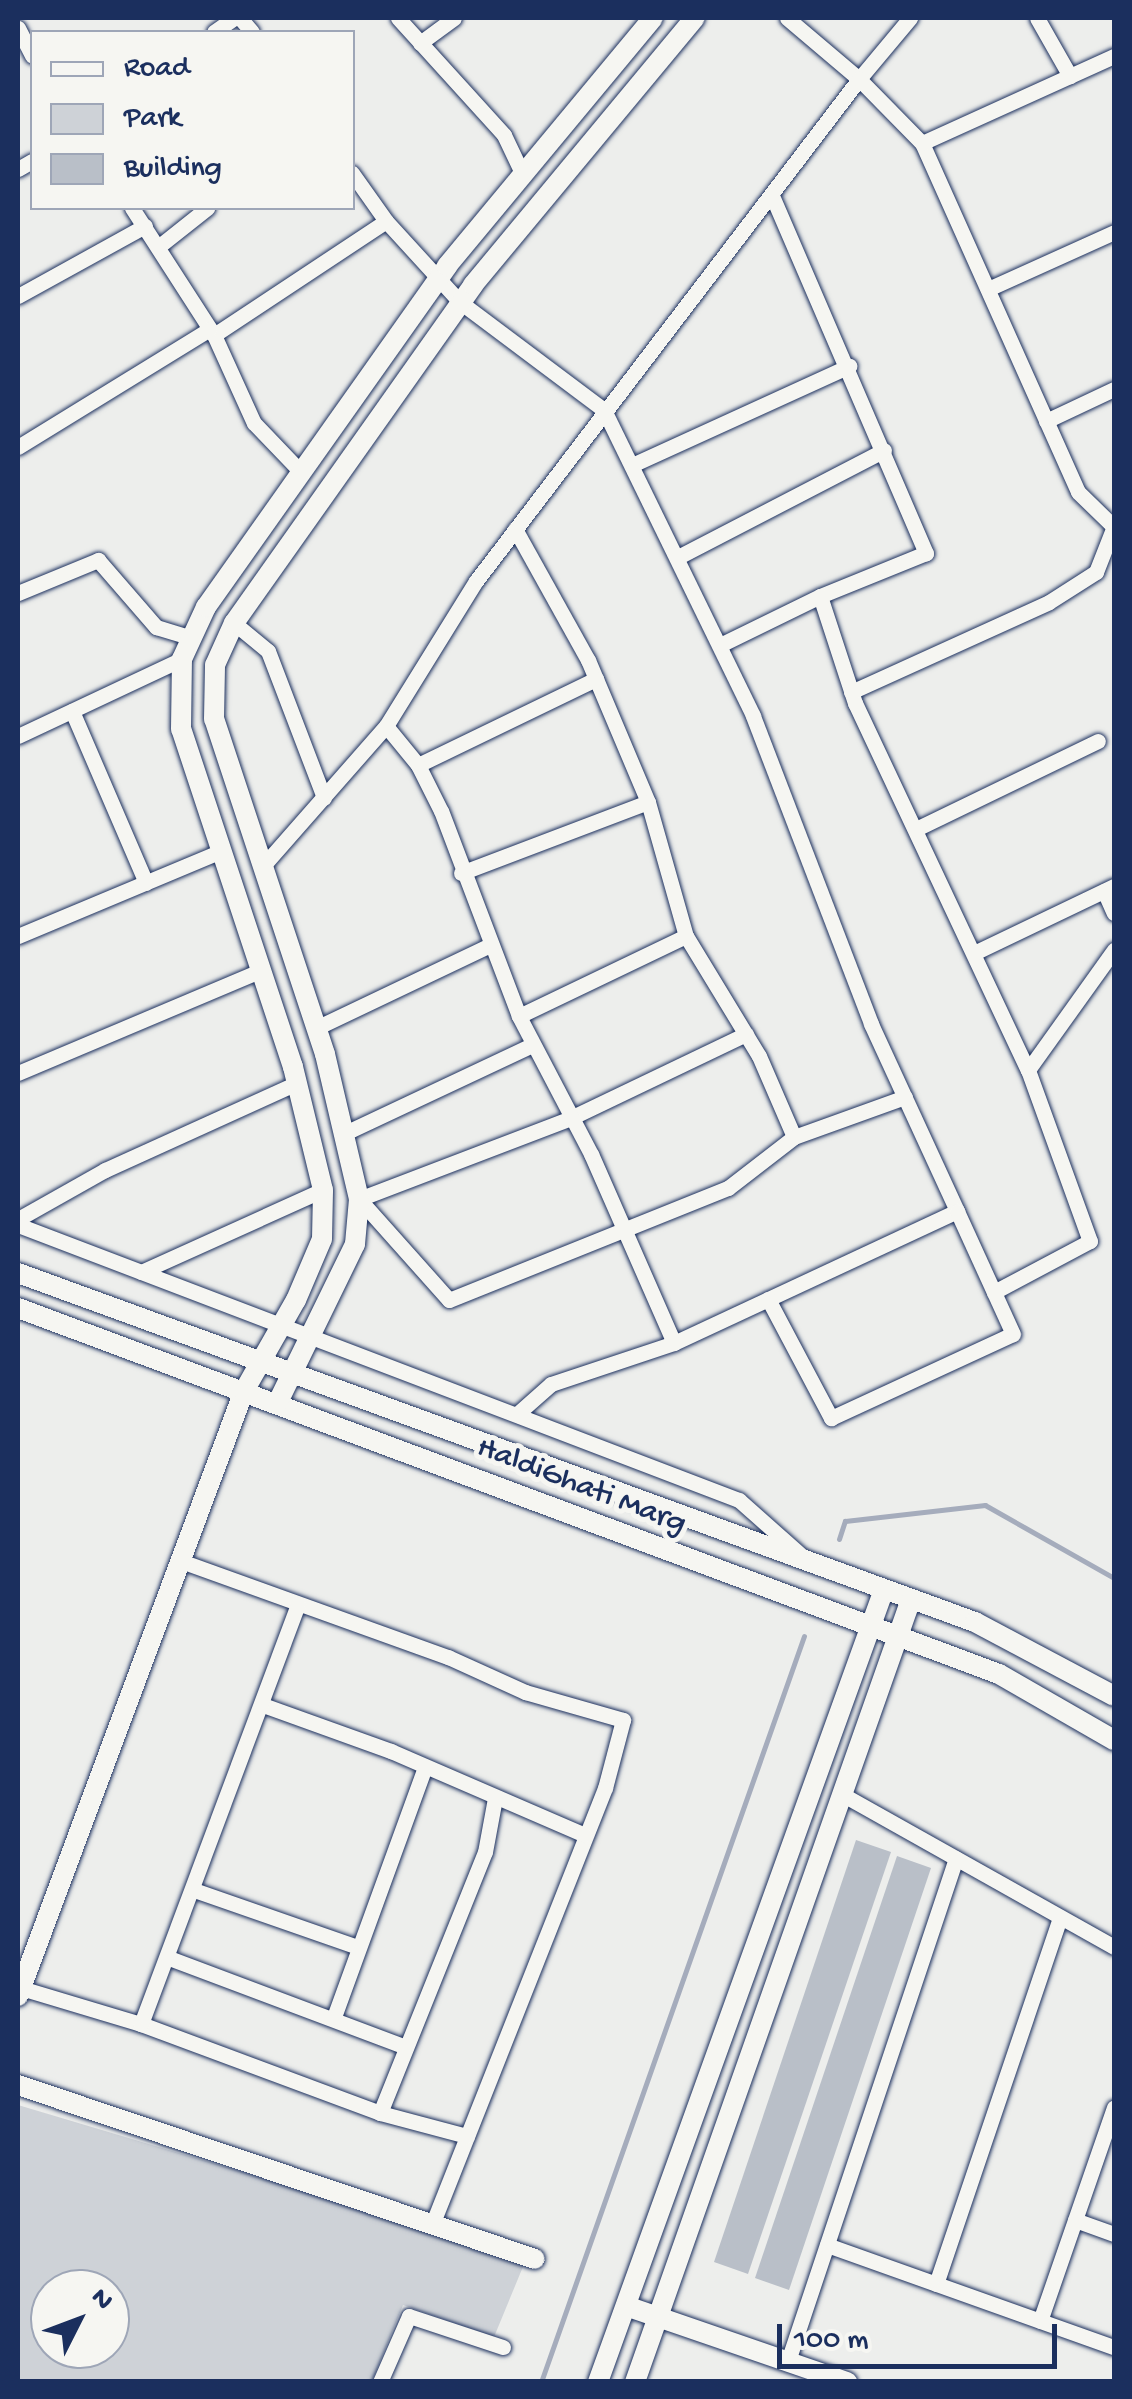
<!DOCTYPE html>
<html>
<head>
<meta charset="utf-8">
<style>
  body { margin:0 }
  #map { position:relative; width:1132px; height:2399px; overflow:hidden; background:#edeeec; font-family:"Gochi Hand",sans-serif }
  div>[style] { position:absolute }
  .green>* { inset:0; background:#ced2d7 }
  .stream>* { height:5px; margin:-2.5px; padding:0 2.5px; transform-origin:2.5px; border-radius:2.5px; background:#a5acbc }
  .building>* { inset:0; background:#b9bfc8 }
  .roads { filter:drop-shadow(0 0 2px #1b2f5e) drop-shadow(0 0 2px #1b2f5e) }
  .minor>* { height:15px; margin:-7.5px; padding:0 7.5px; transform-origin:7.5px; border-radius:7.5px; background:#f6f6f2 }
  .tertiary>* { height:20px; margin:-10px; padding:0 10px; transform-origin:10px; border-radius:10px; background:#f6f6f2 }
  span { translate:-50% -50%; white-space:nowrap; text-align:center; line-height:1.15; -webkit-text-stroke:10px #f6f6f2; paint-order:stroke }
  .street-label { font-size:32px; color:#1b2f5e }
  .frame { position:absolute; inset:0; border:20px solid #1b2f5e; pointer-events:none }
  .legend { position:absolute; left:30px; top:30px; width:325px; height:180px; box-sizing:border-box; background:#f6f6f2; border:2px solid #9ea6b7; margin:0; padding:12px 18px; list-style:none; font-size:30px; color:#1b2f5e }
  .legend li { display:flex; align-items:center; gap:20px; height:50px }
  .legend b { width:50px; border:2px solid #9ea6b7 }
  .north { position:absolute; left:30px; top:2269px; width:100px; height:100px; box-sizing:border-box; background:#f6f6f2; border:2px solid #9ea6b7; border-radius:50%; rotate:48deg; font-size:28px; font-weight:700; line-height:40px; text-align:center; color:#1b2f5e }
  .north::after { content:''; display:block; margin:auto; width:35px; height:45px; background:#1b2f5e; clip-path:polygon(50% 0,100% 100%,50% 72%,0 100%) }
  .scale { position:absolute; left:777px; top:2324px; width:280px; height:45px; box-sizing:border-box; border:5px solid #1b2f5e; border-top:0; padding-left:12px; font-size:30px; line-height:35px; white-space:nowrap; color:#1b2f5e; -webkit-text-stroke:8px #f6f6f2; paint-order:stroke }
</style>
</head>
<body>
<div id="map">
  <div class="green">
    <i style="clip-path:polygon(evenodd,18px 2105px,527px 2257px,494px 2337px,403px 2305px,372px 2381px,18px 2381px,18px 2105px,50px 2289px,110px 2289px,110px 2349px,50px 2349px,50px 2289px)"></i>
  </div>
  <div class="stream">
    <i style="left:839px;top:1539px;width:19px;rotate:-72deg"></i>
    <i style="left:845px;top:1521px;width:141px;rotate:-6.5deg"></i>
    <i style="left:985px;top:1505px;width:148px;rotate:29.5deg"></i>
    <i style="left:541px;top:2382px;width:791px;rotate:-70.58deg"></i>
  </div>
  <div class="building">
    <i style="clip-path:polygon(856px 1840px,891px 1852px,748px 2274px,714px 2262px)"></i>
    <i style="clip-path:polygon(897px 1856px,931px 1868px,789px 2290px,755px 2278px)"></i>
  </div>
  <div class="roads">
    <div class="minor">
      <i style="left:240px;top:18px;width:18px;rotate:49deg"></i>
      <i style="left:398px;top:18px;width:158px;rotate:47.8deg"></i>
      <i style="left:504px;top:135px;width:44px;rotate:64.6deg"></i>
      <i style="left:787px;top:18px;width:94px;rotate:40.3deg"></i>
      <i style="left:859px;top:79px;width:80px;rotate:-50.1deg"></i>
      <i style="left:1037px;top:18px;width:67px;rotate:60.4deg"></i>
      <i style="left:18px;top:28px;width:31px;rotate:63deg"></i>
      <i style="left:214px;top:32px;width:24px;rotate:-35deg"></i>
      <i style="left:420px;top:43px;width:42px;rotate:-36.3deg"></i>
      <i style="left:922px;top:143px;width:382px;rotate:65.9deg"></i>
      <i style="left:1078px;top:492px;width:50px;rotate:44.2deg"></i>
      <i style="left:18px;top:169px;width:16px;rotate:-30deg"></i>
      <i style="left:352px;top:173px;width:59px;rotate:54.7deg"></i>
      <i style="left:386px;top:221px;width:110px;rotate:47.6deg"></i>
      <i style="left:460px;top:302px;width:180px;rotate:36.9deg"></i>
      <i style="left:604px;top:410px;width:340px;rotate:64deg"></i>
      <i style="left:753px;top:716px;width:330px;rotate:69deg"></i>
      <i style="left:871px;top:1024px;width:206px;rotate:65.3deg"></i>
      <i style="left:957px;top:1211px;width:312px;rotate:155deg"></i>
      <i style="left:674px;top:1343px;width:130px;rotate:161.6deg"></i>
      <i style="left:551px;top:1384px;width:45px;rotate:138.6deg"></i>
      <i style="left:773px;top:198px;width:387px;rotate:66.7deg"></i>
      <i style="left:926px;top:553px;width:114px;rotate:157.9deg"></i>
      <i style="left:820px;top:596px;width:113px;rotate:71.9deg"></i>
      <i style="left:855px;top:703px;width:406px;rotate:64.8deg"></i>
      <i style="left:1028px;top:1070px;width:182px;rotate:70.1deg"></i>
      <i style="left:1090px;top:1241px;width:109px;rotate:152deg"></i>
      <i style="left:132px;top:208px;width:151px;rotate:57.2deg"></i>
      <i style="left:214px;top:335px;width:97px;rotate:65.6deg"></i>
      <i style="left:254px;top:423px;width:68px;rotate:46.2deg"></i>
      <i style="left:158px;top:247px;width:63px;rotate:-38.5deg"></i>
      <i style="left:988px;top:289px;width:138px;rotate:-24.3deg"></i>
      <i style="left:18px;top:296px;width:145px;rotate:-28.9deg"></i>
      <i style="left:214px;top:335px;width:206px;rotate:-33.5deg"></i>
      <i style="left:1046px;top:421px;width:75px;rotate:-25.2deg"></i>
      <i style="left:18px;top:447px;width:225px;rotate:-31.6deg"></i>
      <i style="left:632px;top:465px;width:239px;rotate:-24.5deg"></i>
      <i style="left:515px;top:529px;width:150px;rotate:60.9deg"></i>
      <i style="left:588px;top:660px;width:154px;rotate:67.1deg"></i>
      <i style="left:648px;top:802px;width:139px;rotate:74.2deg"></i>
      <i style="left:686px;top:936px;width:140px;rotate:58.7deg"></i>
      <i style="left:759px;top:1056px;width:88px;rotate:66.6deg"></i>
      <i style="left:678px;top:557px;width:232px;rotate:-27.4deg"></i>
      <i style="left:18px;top:593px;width:87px;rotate:-22.4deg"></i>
      <i style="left:98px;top:560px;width:89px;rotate:49.1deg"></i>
      <i style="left:156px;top:627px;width:34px;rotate:17deg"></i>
      <i style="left:234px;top:623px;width:44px;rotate:39.5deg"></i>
      <i style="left:268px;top:651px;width:157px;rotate:69.1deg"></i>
      <i style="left:720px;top:645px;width:111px;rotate:-26.1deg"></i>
      <i style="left:851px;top:692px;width:217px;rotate:-24.4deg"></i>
      <i style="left:1049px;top:602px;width:56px;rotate:-32.6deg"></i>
      <i style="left:1096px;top:572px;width:49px;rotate:-68.6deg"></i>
      <i style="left:72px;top:711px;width:187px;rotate:66.7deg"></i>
      <i style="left:18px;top:736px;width:181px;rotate:-25.2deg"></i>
      <i style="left:418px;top:765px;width:198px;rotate:-25.8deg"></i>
      <i style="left:916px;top:829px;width:202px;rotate:-25.8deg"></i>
      <i style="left:262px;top:867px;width:188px;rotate:-48.7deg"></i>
      <i style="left:461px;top:873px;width:200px;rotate:-20.8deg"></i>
      <i style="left:1104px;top:891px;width:24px;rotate:66deg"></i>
      <i style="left:18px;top:936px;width:218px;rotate:-22.7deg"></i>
      <i style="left:974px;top:953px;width:155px;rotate:-25.6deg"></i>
      <i style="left:519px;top:1016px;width:185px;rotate:-25.6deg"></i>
      <i style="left:316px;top:1028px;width:193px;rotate:-25.5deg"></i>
      <i style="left:746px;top:1034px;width:194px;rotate:154.4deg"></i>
      <i style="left:571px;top:1118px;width:227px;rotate:159.1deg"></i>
      <i style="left:359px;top:1199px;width:135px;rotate:48.3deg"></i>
      <i style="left:449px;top:1300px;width:301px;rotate:-21.9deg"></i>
      <i style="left:728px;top:1188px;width:83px;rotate:-37.7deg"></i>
      <i style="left:794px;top:1137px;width:118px;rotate:-19.8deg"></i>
      <i style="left:1028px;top:1070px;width:148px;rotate:-54.4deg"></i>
      <i style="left:18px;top:1073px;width:262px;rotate:-22.9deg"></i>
      <i style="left:345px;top:1133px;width:207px;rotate:-25.2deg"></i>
      <i style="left:18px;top:1219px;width:100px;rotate:-29.4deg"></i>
      <i style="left:105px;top:1170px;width:211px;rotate:-24.4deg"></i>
      <i style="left:18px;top:1225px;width:772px;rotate:20.88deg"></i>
      <i style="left:739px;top:1500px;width:84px;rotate:41.6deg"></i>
      <i style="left:141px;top:1272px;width:200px;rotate:-24.3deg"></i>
      <i style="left:768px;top:1299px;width:135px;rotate:62.1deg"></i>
      <i style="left:831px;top:1418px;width:200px;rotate:-24.8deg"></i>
      <i style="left:1013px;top:1334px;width:135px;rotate:-114.5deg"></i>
      <i style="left:674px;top:1343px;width:206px;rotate:-113.7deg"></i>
      <i style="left:591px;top:1154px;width:156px;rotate:-117.6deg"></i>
      <i style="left:519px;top:1016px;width:219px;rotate:-110.8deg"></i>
      <i style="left:441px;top:811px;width:51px;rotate:-116.6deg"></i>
      <i style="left:418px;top:765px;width:50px;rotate:-129.4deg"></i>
      <i style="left:386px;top:726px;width:171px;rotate:-58.2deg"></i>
      <i style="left:476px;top:581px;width:631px;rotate:-52.66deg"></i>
      <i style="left:859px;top:79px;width:90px;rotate:45.5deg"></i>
      <i style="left:922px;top:143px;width:211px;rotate:-24.4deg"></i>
      <i style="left:181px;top:1561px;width:284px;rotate:19.8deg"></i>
      <i style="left:448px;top:1657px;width:85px;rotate:24.4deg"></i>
      <i style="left:525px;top:1692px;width:102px;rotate:15.9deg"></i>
      <i style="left:623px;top:1720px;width:70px;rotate:104.8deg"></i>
      <i style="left:605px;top:1788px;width:470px;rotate:111.6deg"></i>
      <i style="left:263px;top:1705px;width:136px;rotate:19.8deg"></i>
      <i style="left:391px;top:1751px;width:211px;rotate:23.4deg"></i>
      <i style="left:845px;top:1796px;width:308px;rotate:29.3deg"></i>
      <i style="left:194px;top:1890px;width:174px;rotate:19.2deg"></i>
      <i style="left:169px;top:1958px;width:253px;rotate:20.6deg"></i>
      <i style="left:21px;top:1988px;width:125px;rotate:16.7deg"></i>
      <i style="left:141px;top:2024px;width:255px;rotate:20.4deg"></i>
      <i style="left:380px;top:2113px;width:90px;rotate:14.8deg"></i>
      <i style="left:334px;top:2017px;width:266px;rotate:-70deg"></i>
      <i style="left:141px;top:2024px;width:448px;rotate:-69.5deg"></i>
      <i style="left:380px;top:2113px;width:281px;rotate:-68.1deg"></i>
      <i style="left:485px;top:1852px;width:55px;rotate:-79.5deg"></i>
      <i style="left:1075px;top:2220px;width:41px;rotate:19.7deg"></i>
      <i style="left:827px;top:2245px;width:305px;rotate:19.6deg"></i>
      <i style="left:936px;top:2284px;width:387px;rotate:-71.3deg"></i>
      <i style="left:1040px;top:2321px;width:226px;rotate:-70.9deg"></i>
      <i style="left:788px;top:2361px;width:530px;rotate:-71.53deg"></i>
      <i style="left:380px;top:2382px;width:72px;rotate:-66.3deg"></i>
      <i style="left:409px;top:2316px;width:99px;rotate:18.3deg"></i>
    </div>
    <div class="tertiary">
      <i style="left:18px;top:1273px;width:1019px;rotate:20.04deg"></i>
      <i style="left:975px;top:1622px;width:157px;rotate:28deg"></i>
      <i style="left:18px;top:1308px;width:1047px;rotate:20.46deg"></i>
      <i style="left:999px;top:1674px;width:133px;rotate:29.9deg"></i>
      <i style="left:277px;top:1404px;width:178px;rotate:-64deg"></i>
      <i style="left:355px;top:1244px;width:45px;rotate:-84.9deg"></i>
      <i style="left:359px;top:1199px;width:149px;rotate:-103.2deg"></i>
      <i style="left:325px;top:1054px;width:353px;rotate:-108.3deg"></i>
      <i style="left:214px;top:719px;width:54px;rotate:-88.9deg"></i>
      <i style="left:215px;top:665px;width:46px;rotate:-65.7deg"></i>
      <i style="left:234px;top:623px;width:414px;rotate:-54.7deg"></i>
      <i style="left:473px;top:285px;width:347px;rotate:-50.3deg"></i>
      <i style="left:18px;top:1996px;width:646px;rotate:-69.52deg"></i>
      <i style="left:244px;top:1391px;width:105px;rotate:-60.3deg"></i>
      <i style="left:296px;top:1300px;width:66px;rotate:-66.9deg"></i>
      <i style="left:322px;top:1239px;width:49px;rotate:-88.8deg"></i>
      <i style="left:323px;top:1190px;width:127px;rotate:-103.7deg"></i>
      <i style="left:293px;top:1067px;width:356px;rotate:-108.3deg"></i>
      <i style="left:181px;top:729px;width:70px;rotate:-89.2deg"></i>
      <i style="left:182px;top:659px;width:57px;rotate:-65.2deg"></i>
      <i style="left:206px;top:607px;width:418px;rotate:-54.7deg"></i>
      <i style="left:447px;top:266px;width:322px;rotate:-50.3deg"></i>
      <i style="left:18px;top:2085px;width:545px;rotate:18.6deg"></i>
      <i style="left:626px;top:2306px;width:234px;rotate:19deg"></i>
      <i style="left:598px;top:2382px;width:840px;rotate:-70.16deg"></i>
      <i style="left:635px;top:2382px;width:827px;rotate:-70.58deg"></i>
    </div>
  </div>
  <div class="street-label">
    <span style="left:581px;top:1487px;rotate:21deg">HaldiGhati Marg</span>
  </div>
  <div class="frame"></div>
  <ul class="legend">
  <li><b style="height:12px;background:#f6f6f2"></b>Road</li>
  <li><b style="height:28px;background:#ced2d7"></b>Park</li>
  <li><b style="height:28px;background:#b9bfc8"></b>Building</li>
  </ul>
  <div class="north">N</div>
  <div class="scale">100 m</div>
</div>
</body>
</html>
